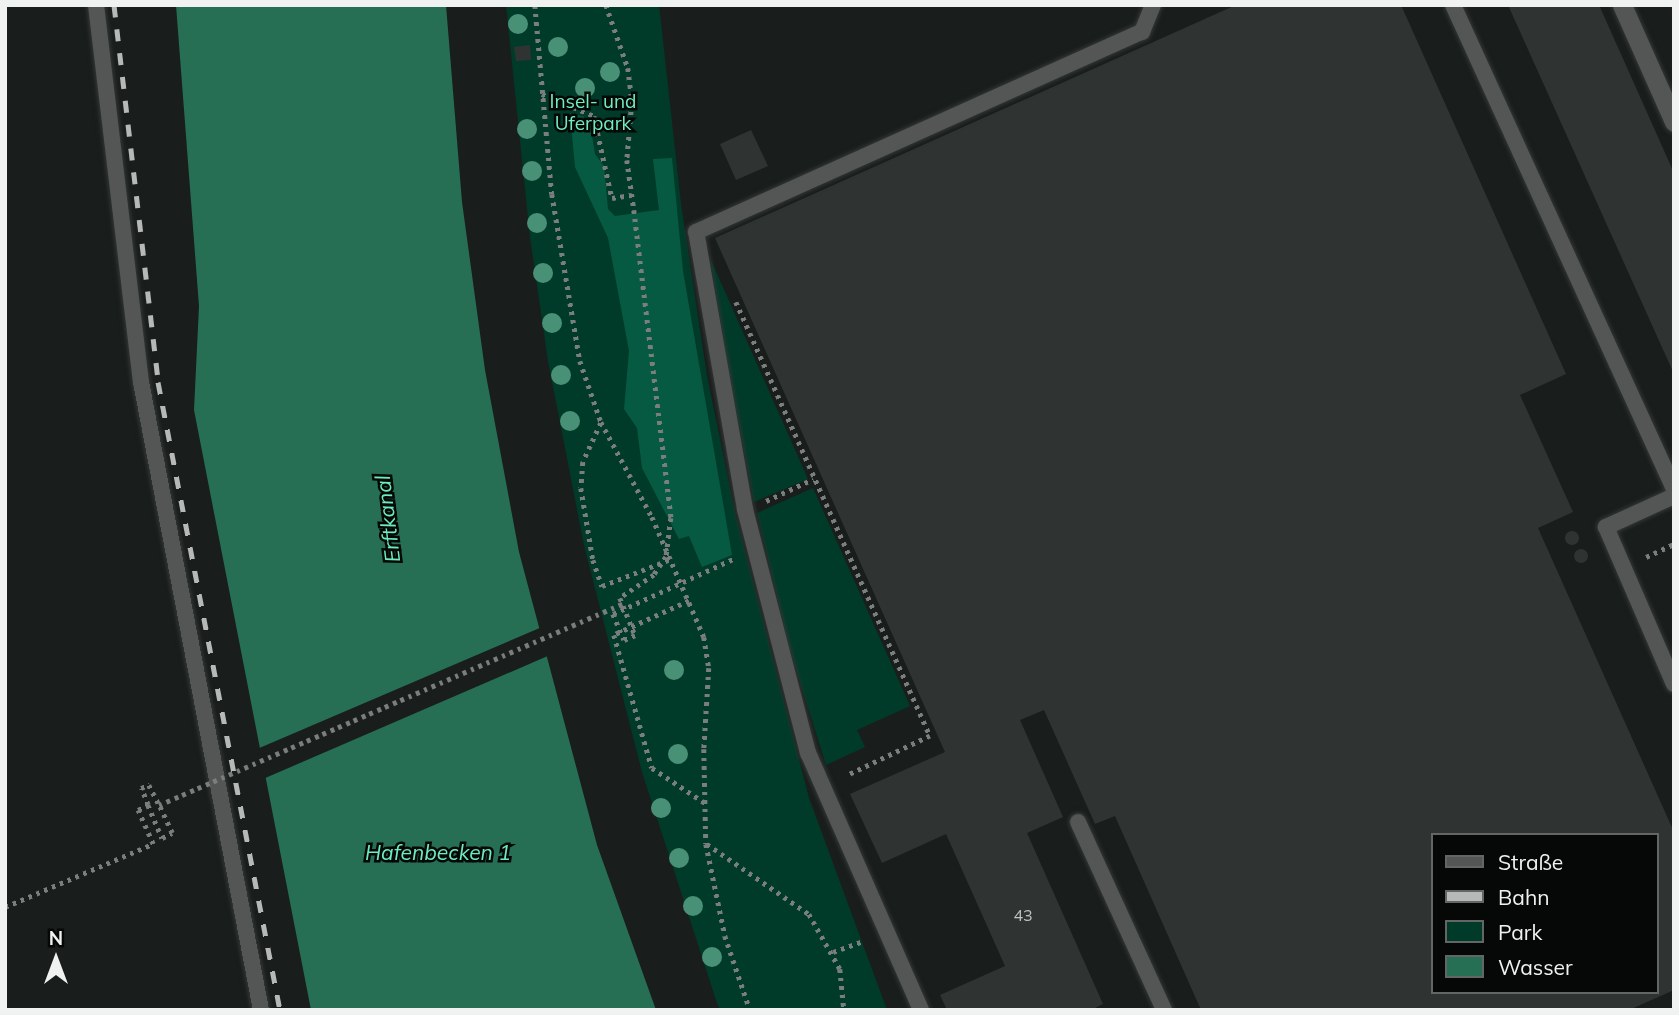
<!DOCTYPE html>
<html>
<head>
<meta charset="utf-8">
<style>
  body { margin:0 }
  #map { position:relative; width:1679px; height:1015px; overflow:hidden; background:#191e1c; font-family:Mulish,sans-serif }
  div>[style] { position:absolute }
  .green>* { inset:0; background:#003b2a }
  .forest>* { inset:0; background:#065a41 }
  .water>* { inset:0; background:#266f55 }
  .pier>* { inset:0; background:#191e1c }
  .building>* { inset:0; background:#2f3432 }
  .round { border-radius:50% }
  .path>* { height:4.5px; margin-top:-2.25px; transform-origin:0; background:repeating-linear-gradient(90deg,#7a7e7c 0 3.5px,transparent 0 8.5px) }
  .roads { filter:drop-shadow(0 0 2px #333736) drop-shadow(0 0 2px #333736) }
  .service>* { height:16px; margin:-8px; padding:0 8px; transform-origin:8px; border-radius:8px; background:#545655 }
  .minor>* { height:19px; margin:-9.5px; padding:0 9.5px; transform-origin:9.5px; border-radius:9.5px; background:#545655 }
  .rail>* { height:5px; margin-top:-2.5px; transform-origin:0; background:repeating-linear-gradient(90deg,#b6b9b8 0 12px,transparent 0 24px) }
  .path-bridge>* { height:4.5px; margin-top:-2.25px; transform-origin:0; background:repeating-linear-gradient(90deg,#7a7e7c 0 3.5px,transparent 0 8.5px) }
  .trees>* { width:20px; height:20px; margin:-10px; border-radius:50%; background:#489176 }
  span { translate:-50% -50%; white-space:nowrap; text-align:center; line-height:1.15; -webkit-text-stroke:5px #060807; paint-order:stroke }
  .number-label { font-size:16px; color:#bfc2c1 }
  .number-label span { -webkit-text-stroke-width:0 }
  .park-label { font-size:19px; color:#6fefbf }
  .water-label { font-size:21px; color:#6cedbd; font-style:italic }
  .frame { position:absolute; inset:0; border:7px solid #eff2f1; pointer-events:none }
  .legend { position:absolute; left:1431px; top:833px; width:228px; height:161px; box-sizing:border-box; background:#060807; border:2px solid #636665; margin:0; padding:9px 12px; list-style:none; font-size:21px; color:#eff2f1 }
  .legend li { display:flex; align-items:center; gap:14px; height:35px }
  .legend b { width:35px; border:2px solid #636665 }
  .north { position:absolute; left:21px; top:924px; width:70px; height:70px; -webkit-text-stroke:5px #060807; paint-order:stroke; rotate:0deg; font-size:19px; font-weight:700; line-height:28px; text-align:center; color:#eff2f1 }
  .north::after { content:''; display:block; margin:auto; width:24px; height:32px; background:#eff2f1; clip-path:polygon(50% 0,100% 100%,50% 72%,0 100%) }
</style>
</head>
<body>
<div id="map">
  <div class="green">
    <i style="clip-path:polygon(506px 5px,659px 5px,681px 204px,707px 376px,735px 512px,809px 798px,887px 1010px,720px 1010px,717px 1003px,642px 772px,584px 545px,548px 361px,530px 237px)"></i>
    <i style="clip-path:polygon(710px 258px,808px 479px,754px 502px,727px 363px)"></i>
    <i style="clip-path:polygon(813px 488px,910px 706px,857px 730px,865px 747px,826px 765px,789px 647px,757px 513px)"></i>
  </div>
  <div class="forest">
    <i style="clip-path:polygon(570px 113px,589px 118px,595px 154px,604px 166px,608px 209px,615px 216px,659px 210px,653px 159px,672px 158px,683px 271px,732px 555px,702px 567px,689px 536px,679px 539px,642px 468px,637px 428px,624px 409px,629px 351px,608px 238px,575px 167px)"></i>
  </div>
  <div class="water">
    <i style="clip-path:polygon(176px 5px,446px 5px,462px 202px,485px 370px,519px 552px,597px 845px,656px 1010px,311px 1010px,194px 410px,199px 306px)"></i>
  </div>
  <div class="pier">
    <i style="clip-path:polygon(542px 627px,550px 655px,263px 779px,257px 749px)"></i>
  </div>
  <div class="building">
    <i style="clip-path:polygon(evenodd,1236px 5px,1401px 5px,1566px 374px,1520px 395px,1573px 512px,1538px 528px,1674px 832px,1674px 990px,1629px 1010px,1201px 1010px,1115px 816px,1095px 824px,1044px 710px,1020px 720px,1063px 817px,1027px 833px,1103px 1004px,1091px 1010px,947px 1010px,940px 995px,1005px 966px,946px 834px,882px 863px,850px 794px,945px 752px,715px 238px,1236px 5px,1432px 835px,1656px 835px,1656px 992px,1432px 992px,1432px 835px)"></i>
    <i style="clip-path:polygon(1508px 5px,1599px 5px,1674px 173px,1674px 374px)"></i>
    <i style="clip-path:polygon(530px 45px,531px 60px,516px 61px,514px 47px)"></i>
    <i style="clip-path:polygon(751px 130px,768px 166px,736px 180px,720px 144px)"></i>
    <i class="round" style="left:1565px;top:531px;width:14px;height:14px"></i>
    <i class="round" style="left:1574px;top:549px;width:14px;height:14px"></i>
  </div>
  <div class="path">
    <i style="left:535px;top:5px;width:190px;rotate:84.9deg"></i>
    <i style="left:552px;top:194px;width:169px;rotate:80.5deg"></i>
    <i style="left:580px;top:361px;width:65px;rotate:71deg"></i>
    <i style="left:601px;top:422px;width:108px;rotate:61.8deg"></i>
    <i style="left:652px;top:517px;width:131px;rotate:66.6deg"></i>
    <i style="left:704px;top:637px;width:31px;rotate:81deg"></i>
    <i style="left:709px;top:668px;width:81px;rotate:93.5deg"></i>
    <i style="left:704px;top:749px;width:95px;rotate:88.8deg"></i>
    <i style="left:706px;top:844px;width:94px;rotate:78.3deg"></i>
    <i style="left:725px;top:936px;width:78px;rotate:71.3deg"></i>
    <i style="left:606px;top:5px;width:67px;rotate:70.8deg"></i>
    <i style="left:628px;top:68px;width:35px;rotate:83deg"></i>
    <i style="left:632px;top:103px;width:57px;rotate:95deg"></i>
    <i style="left:627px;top:160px;width:50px;rotate:82deg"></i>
    <i style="left:542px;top:94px;width:56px;rotate:22.9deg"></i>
    <i style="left:594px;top:116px;width:84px;rotate:77.6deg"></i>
    <i style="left:612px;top:198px;width:20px;rotate:-9deg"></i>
    <i style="left:736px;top:302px;width:475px;rotate:65.9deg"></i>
    <i style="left:930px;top:736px;width:93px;rotate:154.5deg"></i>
    <i style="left:601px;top:423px;width:43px;rotate:114.8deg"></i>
    <i style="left:583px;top:462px;width:26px;rotate:94deg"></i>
    <i style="left:581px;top:488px;width:73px;rotate:80.5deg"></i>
    <i style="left:593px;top:560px;width:28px;rotate:71deg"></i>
    <i style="left:602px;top:586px;width:74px;rotate:-21.4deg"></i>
    <i style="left:766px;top:501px;width:52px;rotate:-25.1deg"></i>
    <i style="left:1646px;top:557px;width:31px;rotate:-25deg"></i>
    <i style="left:689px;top:601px;width:82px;rotate:155.6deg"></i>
    <i style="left:614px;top:635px;width:138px;rotate:74.1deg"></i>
    <i style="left:652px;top:768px;width:64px;rotate:33.4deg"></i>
    <i style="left:613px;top:614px;width:132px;rotate:-24.6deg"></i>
    <i style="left:624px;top:640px;width:12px;rotate:-24deg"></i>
    <i style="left:148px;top:805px;width:36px;rotate:67deg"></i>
    <i style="left:162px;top:838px;width:11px;rotate:-27deg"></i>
    <i style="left:172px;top:833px;width:31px;rotate:-115deg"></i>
    <i style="left:707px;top:844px;width:124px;rotate:34.5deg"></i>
    <i style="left:809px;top:914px;width:63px;rotate:60.6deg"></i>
    <i style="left:840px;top:969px;width:41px;rotate:84.4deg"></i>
    <i style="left:5px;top:907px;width:161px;rotate:-23.1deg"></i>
    <i style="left:153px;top:844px;width:37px;rotate:-114deg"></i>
    <i style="left:138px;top:810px;width:11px;rotate:-27deg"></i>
    <i style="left:148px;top:805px;width:18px;rotate:-112deg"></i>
    <i style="left:141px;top:788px;width:9px;rotate:-21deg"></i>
    <i style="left:833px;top:952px;width:32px;rotate:-20deg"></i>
  </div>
  <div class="roads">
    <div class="service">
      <i style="left:96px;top:5px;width:380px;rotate:83.2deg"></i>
      <i style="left:141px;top:382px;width:639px;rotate:79.18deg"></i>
      <i style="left:1453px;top:5px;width:532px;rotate:65.46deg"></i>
      <i style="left:1674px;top:496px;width:75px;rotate:155.5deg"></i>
      <i style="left:1606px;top:527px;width:171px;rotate:66.6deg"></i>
      <i style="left:1078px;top:822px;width:207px;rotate:65.4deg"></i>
      <i style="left:921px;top:1010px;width:281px;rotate:-113.7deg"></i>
      <i style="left:808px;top:753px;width:252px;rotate:-104.5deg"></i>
      <i style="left:745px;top:509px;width:281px;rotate:-100deg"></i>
      <i style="left:696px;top:232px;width:489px;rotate:-24.2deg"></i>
      <i style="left:1142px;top:32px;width:29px;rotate:-68deg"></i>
    </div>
    <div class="minor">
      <i style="left:1622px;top:5px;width:128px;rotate:66deg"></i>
    </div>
  </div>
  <div class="rail">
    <i style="left:114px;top:5px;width:380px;rotate:83.3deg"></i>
    <i style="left:158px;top:382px;width:640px;rotate:79.01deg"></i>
  </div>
  <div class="path-bridge">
    <i style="left:634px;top:210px;width:310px;rotate:83.1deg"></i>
    <i style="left:671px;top:518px;width:39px;rotate:97deg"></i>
    <i style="left:666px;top:557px;width:22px;rotate:124deg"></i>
    <i style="left:654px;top:575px;width:41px;rotate:145.9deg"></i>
    <i style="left:620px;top:598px;width:40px;rotate:68deg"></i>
    <i style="left:613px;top:614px;width:28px;rotate:67deg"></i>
    <i style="left:149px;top:785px;width:22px;rotate:63deg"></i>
    <i style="left:159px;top:805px;width:505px;rotate:-23.47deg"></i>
  </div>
  <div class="trees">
    <i style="left:518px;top:24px"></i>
    <i style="left:558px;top:47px"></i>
    <i style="left:610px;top:72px"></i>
    <i style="left:585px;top:88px"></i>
    <i style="left:527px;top:129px"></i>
    <i style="left:532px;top:171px"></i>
    <i style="left:537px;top:223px"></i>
    <i style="left:543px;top:273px"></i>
    <i style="left:552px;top:323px"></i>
    <i style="left:561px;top:375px"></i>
    <i style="left:570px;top:421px"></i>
    <i style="left:674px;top:670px"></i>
    <i style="left:678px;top:754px"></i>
    <i style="left:661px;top:808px"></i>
    <i style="left:679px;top:858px"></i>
    <i style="left:693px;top:906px"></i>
    <i style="left:712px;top:957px"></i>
  </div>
  <div class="number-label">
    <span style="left:1023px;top:915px">43</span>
  </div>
  <div class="park-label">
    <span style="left:593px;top:113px">Insel- und<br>Uferpark</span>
  </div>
  <div class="water-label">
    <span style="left:387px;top:519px;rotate:-97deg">Erftkanal</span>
    <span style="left:438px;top:852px">Hafenbecken 1</span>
  </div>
  <div class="frame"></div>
  <ul class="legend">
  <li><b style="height:9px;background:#545655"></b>Straße</li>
  <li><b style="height:9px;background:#b6b9b8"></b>Bahn</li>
  <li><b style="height:19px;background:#003b2a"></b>Park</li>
  <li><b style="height:19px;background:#266f55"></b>Wasser</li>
  </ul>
  <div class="north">N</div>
</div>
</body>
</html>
